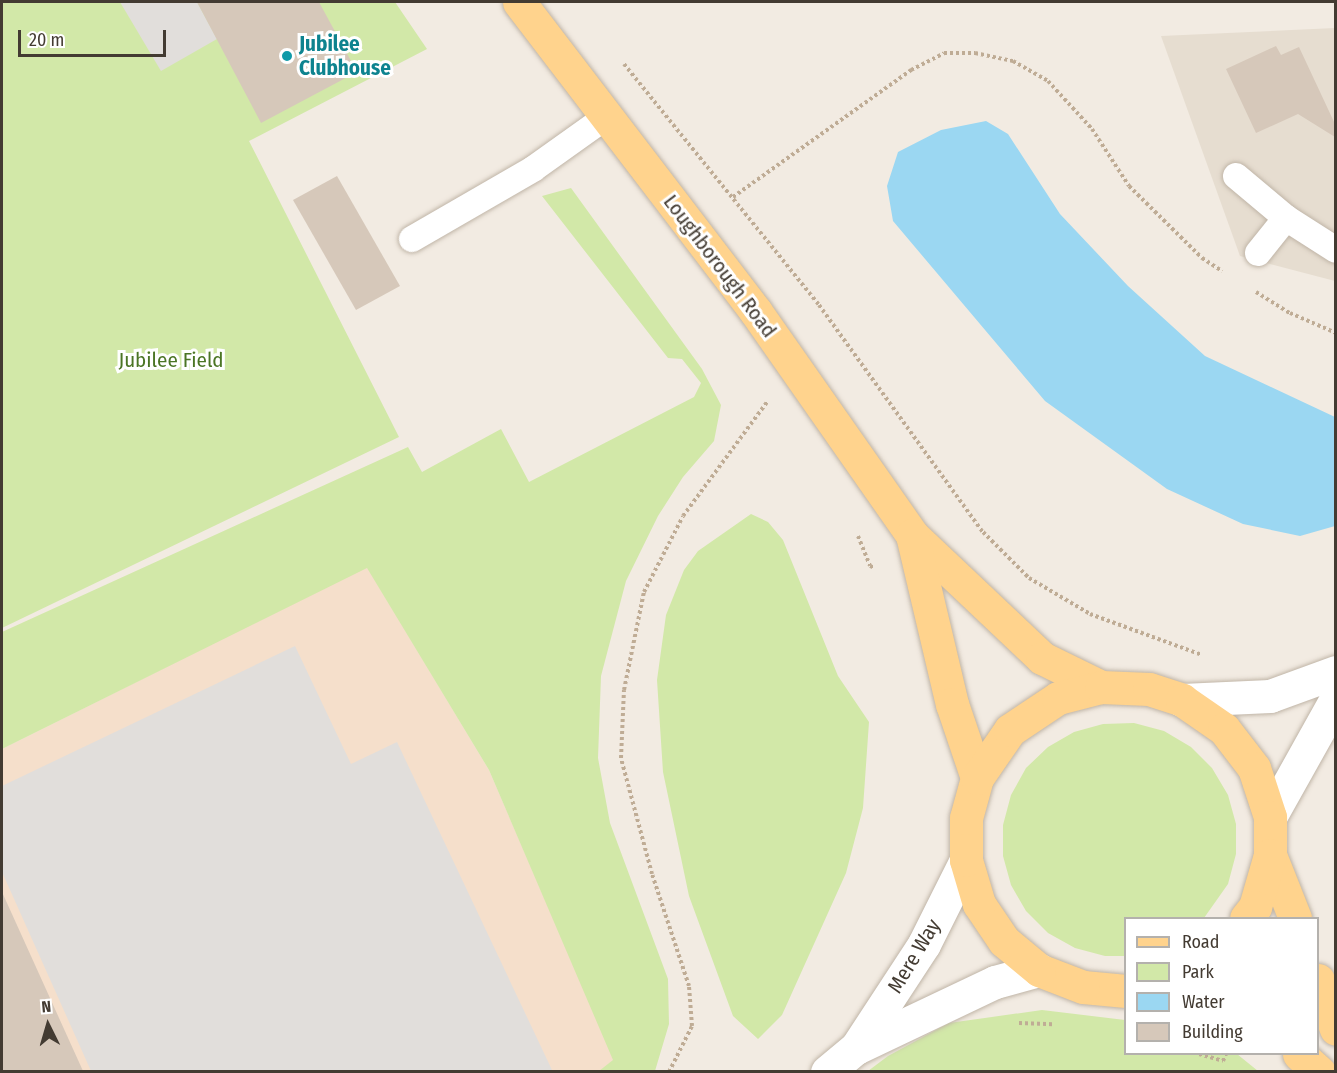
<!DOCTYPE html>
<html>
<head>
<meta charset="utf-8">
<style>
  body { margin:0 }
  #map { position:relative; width:1337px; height:1073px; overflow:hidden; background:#f2ebe2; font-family:"Fira Sans Condensed",sans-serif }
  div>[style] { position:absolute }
  .residential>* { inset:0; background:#e6ddd0 }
  .commercial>* { inset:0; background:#f5dfcb }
  .green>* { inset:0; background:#d2e8a8 }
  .parking>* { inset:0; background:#e1dedb }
  .water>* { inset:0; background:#9bd7f2 }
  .building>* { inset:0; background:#d6c8ba }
  .path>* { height:4px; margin-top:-2px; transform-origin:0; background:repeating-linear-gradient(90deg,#bfac95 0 3px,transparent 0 6px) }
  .roads { filter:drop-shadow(0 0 2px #c0b5a7) drop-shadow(0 0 2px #c0b5a7) }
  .service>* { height:26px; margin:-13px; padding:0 13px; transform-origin:13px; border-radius:13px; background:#fff }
  .minor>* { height:33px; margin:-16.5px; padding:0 16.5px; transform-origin:16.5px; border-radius:16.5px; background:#fff }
  .tertiary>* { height:33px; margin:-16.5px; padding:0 16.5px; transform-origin:16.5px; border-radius:16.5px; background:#fff }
  .primary>* { height:33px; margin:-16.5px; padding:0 16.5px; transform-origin:16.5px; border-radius:16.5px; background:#ffd38d }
  .dots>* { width:16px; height:16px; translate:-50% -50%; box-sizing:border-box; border:3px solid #fff; border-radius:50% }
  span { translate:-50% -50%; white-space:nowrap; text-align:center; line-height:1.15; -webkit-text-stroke:6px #fff; paint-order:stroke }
  .culture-label { font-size:21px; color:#0d838f; font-weight:700 }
  .left { translate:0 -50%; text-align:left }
  .street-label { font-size:21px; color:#433b32 }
  .park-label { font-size:21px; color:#4b7525 }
  .frame { position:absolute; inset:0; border:3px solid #433b32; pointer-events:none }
  .legend { position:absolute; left:1124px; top:917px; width:195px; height:138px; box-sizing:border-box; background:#fff; border:2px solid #b4b1ad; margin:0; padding:8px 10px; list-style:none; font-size:18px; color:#433b32 }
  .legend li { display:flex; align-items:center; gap:12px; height:30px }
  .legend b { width:30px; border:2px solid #b4b1ad }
  .north { position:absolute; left:18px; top:995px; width:60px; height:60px; -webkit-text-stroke:4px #fff; paint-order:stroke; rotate:355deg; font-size:16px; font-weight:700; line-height:24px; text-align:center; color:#433b32 }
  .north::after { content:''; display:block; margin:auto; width:21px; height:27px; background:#433b32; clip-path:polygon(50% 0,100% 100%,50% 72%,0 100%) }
  .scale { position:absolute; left:18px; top:30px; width:148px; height:27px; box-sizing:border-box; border:3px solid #433b32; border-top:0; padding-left:8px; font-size:18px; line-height:21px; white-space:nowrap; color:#433b32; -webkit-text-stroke:4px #fff; paint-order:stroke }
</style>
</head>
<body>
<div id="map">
  <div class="residential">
    <i style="clip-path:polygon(1335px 28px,1335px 281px,1240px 256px,1161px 36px)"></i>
  </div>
  <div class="commercial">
    <i style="clip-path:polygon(367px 567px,489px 770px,619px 1071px,2px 1072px,2px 749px)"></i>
  </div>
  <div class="green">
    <i style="clip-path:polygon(2px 2px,395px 2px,427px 49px,249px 141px,399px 437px,2px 628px)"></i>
    <i style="clip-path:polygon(571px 188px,702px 369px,721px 405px,714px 441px,683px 477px,658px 516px,626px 581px,601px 676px,598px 758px,610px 823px,668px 979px,669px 1024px,655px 1071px,599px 1071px,613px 1060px,489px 770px,367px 568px,2px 749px,2px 632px,408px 447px,422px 472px,501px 429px,529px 482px,694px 397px,701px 383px,682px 359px,668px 358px,542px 196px)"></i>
    <i style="clip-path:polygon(751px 514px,768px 522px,783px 540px,838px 676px,869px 722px,863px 808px,846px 873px,782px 1015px,758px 1039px,733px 1016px,689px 896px,663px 772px,657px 680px,666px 615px,684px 570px,698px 551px)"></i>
    <i style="clip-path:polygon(1134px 723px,1164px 731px,1191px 747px,1212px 768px,1228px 795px,1236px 824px,1236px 854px,1228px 884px,1204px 918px,1126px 918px,1125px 956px,1105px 956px,1075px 948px,1048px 933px,1026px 911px,1011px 885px,1003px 856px,1003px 825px,1011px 795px,1026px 768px,1048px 747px,1074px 732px,1103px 724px)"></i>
    <i style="clip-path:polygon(1042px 1010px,1125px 1020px,1126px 1054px,1237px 1054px,1258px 1071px,868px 1071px,888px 1056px,949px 1023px)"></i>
  </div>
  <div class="parking">
    <i style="clip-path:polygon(120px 2px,197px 2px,217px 39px,161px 71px)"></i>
    <i style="clip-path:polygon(295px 646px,351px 764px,397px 742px,552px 1070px,91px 1071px,2px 872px,2px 786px)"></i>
  </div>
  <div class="water">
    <i style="clip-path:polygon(986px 121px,1008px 134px,1060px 214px,1128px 286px,1205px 356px,1335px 417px,1335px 526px,1300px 536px,1243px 524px,1167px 489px,1045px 401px,893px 221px,887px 186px,898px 152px,941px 130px)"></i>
  </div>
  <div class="building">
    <i style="clip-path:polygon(197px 2px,319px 2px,357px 72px,261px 123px)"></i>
    <i style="clip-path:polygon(1276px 46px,1281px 55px,1299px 47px,1335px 124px,1335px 137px,1298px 114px,1256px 133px,1226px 69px)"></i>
    <i style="clip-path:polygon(337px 176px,400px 286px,356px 310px,293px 200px)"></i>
    <i style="clip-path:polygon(2px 892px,83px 1071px,2px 1071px)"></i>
  </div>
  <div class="path">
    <i style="left:624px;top:64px;width:310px;rotate:51deg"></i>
    <i style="left:819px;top:305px;width:280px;rotate:54.2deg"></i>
    <i style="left:983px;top:532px;width:65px;rotate:45deg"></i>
    <i style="left:1029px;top:578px;width:71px;rotate:30.5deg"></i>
    <i style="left:1090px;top:614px;width:119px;rotate:20.1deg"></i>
    <i style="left:733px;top:197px;width:219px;rotate:-35.5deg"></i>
    <i style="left:911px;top:70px;width:37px;rotate:-27deg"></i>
    <i style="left:944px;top:53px;width:31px"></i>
    <i style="left:975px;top:53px;width:39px;rotate:12deg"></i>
    <i style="left:1013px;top:61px;width:40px;rotate:29.7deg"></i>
    <i style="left:1048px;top:81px;width:65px;rotate:47.5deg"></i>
    <i style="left:1092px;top:129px;width:68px;rotate:57deg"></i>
    <i style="left:1129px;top:186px;width:103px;rotate:44.6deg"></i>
    <i style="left:1202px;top:258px;width:24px;rotate:33deg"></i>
    <i style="left:1256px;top:292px;width:40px;rotate:32deg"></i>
    <i style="left:1290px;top:313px;width:50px;rotate:23.5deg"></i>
    <i style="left:858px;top:536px;width:32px;rotate:68deg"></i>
    <i style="left:870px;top:566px;width:5px;rotate:22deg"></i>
    <i style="left:1019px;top:1023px;width:34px;rotate:2deg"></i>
    <i style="left:1199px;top:1054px;width:25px;rotate:16deg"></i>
    <i style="left:1223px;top:1061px;width:8px;rotate:-67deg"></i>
    <i style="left:669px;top:1072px;width:51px;rotate:-63.4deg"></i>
    <i style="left:692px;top:1026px;width:40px;rotate:-94.3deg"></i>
    <i style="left:689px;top:986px;width:118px;rotate:-108.3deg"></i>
    <i style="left:652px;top:874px;width:120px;rotate:-105deg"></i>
    <i style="left:621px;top:758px;width:68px;rotate:-87.5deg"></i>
    <i style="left:624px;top:690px;width:100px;rotate:-78.5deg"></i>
    <i style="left:644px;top:592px;width:85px;rotate:-62.8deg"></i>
    <i style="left:683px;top:516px;width:142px;rotate:-53.6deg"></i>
  </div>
  <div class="roads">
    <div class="service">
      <i style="left:1236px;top:176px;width:65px;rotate:40deg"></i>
      <i style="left:1286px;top:218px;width:59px;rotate:32.6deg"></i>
      <i style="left:412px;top:239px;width:140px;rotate:-30deg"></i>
      <i style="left:533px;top:169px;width:90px;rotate:-35.5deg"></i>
      <i style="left:1258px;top:253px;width:45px;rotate:-51.3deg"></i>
    </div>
    <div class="minor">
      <i style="left:1182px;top:700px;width:88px;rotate:-2.6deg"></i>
      <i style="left:1270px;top:696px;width:70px;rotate:-20deg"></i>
      <i style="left:1270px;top:817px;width:135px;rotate:-60.8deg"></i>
    </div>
    <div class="tertiary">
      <i style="left:856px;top:1048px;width:124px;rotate:-56.8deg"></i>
      <i style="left:924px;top:944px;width:94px;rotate:-63.4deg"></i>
      <i style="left:827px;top:1072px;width:38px;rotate:-40deg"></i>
      <i style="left:856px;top:1048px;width:154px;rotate:-25.4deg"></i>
      <i style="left:995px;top:982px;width:46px;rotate:-15.3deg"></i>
    </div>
    <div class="primary">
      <i style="left:519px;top:2px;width:390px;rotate:52.6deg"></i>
      <i style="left:756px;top:312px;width:272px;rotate:55deg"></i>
      <i style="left:912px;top:535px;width:179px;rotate:43.4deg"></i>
      <i style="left:1042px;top:658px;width:66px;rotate:26.2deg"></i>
      <i style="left:912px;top:535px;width:174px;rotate:76.7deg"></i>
      <i style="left:952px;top:704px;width:78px;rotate:71.3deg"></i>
      <i style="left:1270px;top:855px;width:68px;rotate:68.4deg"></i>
      <i style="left:1318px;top:980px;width:52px;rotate:69.8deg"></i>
      <i style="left:1126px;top:991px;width:43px;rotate:-174.7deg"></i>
      <i style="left:1083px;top:987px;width:47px;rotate:-158.9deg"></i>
      <i style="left:1039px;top:970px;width:45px;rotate:-140.4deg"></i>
      <i style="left:1004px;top:941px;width:45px;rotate:-124deg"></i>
      <i style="left:979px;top:904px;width:46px;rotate:-106.5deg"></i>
      <i style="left:966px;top:860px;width:42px;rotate:-90deg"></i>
      <i style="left:966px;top:818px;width:41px;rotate:-74.6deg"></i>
      <i style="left:977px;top:778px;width:58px;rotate:-55.5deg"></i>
      <i style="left:1010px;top:730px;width:58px;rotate:-33.7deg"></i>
      <i style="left:1058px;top:698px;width:44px;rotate:-14.3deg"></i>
      <i style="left:1101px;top:687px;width:48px;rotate:2.4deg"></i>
      <i style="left:1149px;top:689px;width:35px;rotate:18deg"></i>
      <i style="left:1182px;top:700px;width:51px;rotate:34.6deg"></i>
      <i style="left:1224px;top:729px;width:49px;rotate:52.4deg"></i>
      <i style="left:1254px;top:768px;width:52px;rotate:71.9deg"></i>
      <i style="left:1270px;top:817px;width:38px;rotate:90deg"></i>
      <i style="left:1270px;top:855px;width:54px;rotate:106.1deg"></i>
      <i style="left:1255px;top:907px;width:14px;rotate:129deg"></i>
      <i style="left:1299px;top:1054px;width:27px;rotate:42deg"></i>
    </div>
  </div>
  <div class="dots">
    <i style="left:287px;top:56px;background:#0f9aa8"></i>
  </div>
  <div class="culture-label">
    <span class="left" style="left:299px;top:56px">Jubilee<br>Clubhouse</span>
  </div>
  <div class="street-label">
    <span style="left:720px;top:266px;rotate:53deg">Loughborough Road</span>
    <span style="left:914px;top:956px;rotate:-59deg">Mere Way</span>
  </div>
  <div class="park-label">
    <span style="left:171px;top:360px">Jubilee Field</span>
  </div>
  <div class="frame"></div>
  <ul class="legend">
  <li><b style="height:8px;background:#ffd38d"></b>Road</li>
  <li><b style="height:16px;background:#d2e8a8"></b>Park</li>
  <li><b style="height:16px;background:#9bd7f2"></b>Water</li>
  <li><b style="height:16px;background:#d6c8ba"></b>Building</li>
  </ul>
  <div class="north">N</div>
  <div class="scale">20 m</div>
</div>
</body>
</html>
